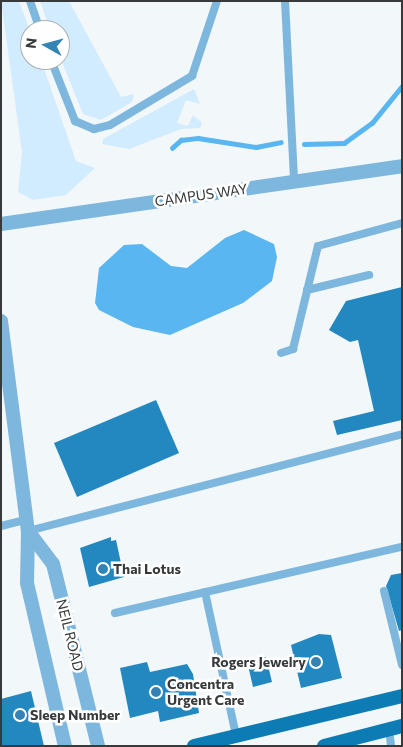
<!DOCTYPE html>
<html>
<head>
<meta charset="utf-8">
<style>
  body { margin:0 }
  #map { position:relative; width:403px; height:747px; overflow:hidden; background:#f2f7fa; font-family:Commissioner,sans-serif }
  div>[style] { position:absolute }
  .green>* { inset:0; background:#d2ecff }
  .water>* { inset:0; background:#5ab6f1 }
  .stream>* { height:4.5px; margin:-2.25px; padding:0 2.25px; transform-origin:2.25px; border-radius:2.25px; background:#5ab6f1 }
  .building>* { inset:0; background:#2387c0 }
  .service>* { height:8px; margin:-4px; padding:0 4px; transform-origin:4px; border-radius:4px; background:#7eb7de }
  .tertiary>* { height:14px; margin:-7px; padding:0 7px; transform-origin:7px; border-radius:7px; background:#7eb7de }
  .primary>* { height:14px; margin:-7px; padding:0 7px; transform-origin:7px; border-radius:7px; background:#0d7cb5 }
  .dots>* { width:14px; height:14px; translate:-50% -50%; box-sizing:border-box; border:2px solid #fff; border-radius:50% }
  span { translate:-50% -50%; white-space:nowrap; text-align:center; line-height:1.15; -webkit-text-stroke:5px #fff; paint-order:stroke }
  .street-label { font-size:14px; color:#37393a }
  .poi-label { font-size:14px; color:#37393a; font-weight:700 }
  .left { translate:0 -50%; text-align:left }
  .right { translate:-100% -50%; text-align:right }
  .frame { position:absolute; inset:0; border:2px solid #37393a; pointer-events:none }
  .north { position:absolute; left:20px; top:20px; width:50px; height:50px; box-sizing:border-box; background:#fff; border:1px solid #afb0b0; border-radius:50%; rotate:277deg; font-size:14px; font-weight:700; line-height:20px; text-align:center; color:#37393a }
  .north::after { content:''; display:block; margin:auto; width:18px; height:22px; background:#3483b5; clip-path:polygon(50% 0,100% 100%,50% 72%,0 100%) }
</style>
</head>
<body>
<div id="map">
  <div class="green">
    <i style="clip-path:polygon(1px 1px,19px 1px,30px 31px,30px 60px,41px 60px,76px 161px,95px 168px,66px 195px,33px 200px,18px 192px,22px 152px)"></i>
    <i style="clip-path:polygon(40px 1px,69px 1px,121px 97px,134px 94px,132px 102px,101px 120px,83px 114px,60px 57px,60px 30px,50px 30px)"></i>
    <i style="clip-path:polygon(194px 89px,200px 104px,186px 100px,177px 123px,188px 126px,193px 115px,202px 123px,200px 128px,181px 129px,129px 149px,102px 144px,103px 139px)"></i>
  </div>
  <div class="water">
    <i style="clip-path:polygon(244px 230px,274px 244px,277px 257px,272px 281px,243px 303px,170px 335px,133px 327px,99px 310px,95px 303px,99px 268px,124px 245px,142px 244px,171px 266px,187px 268px,225px 238px)"></i>
  </div>
  <div class="stream">
    <i style="left:304px;top:144px;width:40px;rotate:-1.4deg"></i>
    <i style="left:344px;top:143px;width:34px;rotate:-36deg"></i>
    <i style="left:372px;top:123px;width:48px;rotate:-51deg"></i>
    <i style="left:172px;top:148px;width:12px;rotate:-42deg"></i>
    <i style="left:181px;top:140px;width:17px;rotate:-7deg"></i>
    <i style="left:198px;top:138px;width:59px;rotate:8.8deg"></i>
    <i style="left:256px;top:147px;width:25px;rotate:-11deg"></i>
  </div>
  <div class="building">
    <i style="clip-path:polygon(402px 287px,402px 420px,337px 435px,333px 421px,374px 411px,358px 340px,350px 342px,329px 330px,346px 301px)"></i>
    <i style="clip-path:polygon(156px 400px,179px 453px,77px 497px,54px 443px)"></i>
    <i style="clip-path:polygon(111px 537px,111px 541px,116px 540px,124px 577px,89px 587px,80px 548px)"></i>
    <i style="clip-path:polygon(402px 573px,402px 630px,399px 631px,386px 586px,391px 575px)"></i>
    <i style="clip-path:polygon(319px 634px,331px 635px,342px 678px,301px 688px,291px 645px)"></i>
    <i style="clip-path:polygon(266px 657px,272px 682px,253px 687px,247px 661px)"></i>
    <i style="clip-path:polygon(147px 662px,150px 672px,187px 664px,193px 674px,199px 713px,160px 722px,158px 711px,130px 718px,120px 668px)"></i>
    <i style="clip-path:polygon(31px 691px,44px 746px,1px 746px,1px 699px)"></i>
  </div>
  <div class="service">
    <i style="left:30px;top:1px;width:31px;rotate:71deg"></i>
    <i style="left:285px;top:1px;width:180px;rotate:87.1deg"></i>
    <i style="left:51px;top:60px;width:66px;rotate:68.5deg"></i>
    <i style="left:75px;top:121px;width:21px;rotate:23deg"></i>
    <i style="left:94px;top:129px;width:16px;rotate:-14deg"></i>
    <i style="left:110px;top:125px;width:96px;rotate:-30.9deg"></i>
    <i style="left:192px;top:76px;width:79px;rotate:-71.6deg"></i>
    <i style="left:307px;top:290px;width:64px;rotate:-13.6deg"></i>
    <i style="left:281px;top:353px;width:13px;rotate:-18deg"></i>
    <i style="left:293px;top:349px;width:106px;rotate:-76.4deg"></i>
    <i style="left:318px;top:246px;width:87px;rotate:-15.3deg"></i>
    <i style="left:1px;top:526px;width:25px;rotate:-14deg"></i>
    <i style="left:28px;top:531px;width:386px;rotate:-14.5deg"></i>
    <i style="left:384px;top:591px;width:76px;rotate:76.3deg"></i>
    <i style="left:205px;top:592px;width:146px;rotate:77.8deg"></i>
    <i style="left:115px;top:613px;width:294px;rotate:-13deg"></i>
    <i style="left:389px;top:729px;width:17px;rotate:83deg"></i>
  </div>
  <div class="tertiary">
    <i style="left:1px;top:224px;width:405px;rotate:-8.2deg"></i>
    <i style="left:1px;top:321px;width:212px;rotate:82.7deg"></i>
    <i style="left:28px;top:531px;width:52px;rotate:91.1deg"></i>
    <i style="left:27px;top:583px;width:167px;rotate:76.9deg"></i>
    <i style="left:28px;top:531px;width:41px;rotate:52.9deg"></i>
    <i style="left:53px;top:564px;width:187px;rotate:76.1deg"></i>
  </div>
  <div class="primary">
    <i style="left:194px;top:746px;width:214px;rotate:-13.5deg"></i>
    <i style="left:324px;top:746px;width:81px;rotate:-14.4deg"></i>
  </div>
  <div class="dots">
    <i style="left:103px;top:569px;background:#3483b5"></i>
    <i style="left:316px;top:662px;background:#3483b5"></i>
    <i style="left:156px;top:692px;background:#3483b5"></i>
    <i style="left:20px;top:715px;background:#3483b5"></i>
  </div>
  <div class="street-label">
    <span style="left:201px;top:195px;rotate:-8deg">CAMPUS WAY</span>
    <span style="left:70px;top:635px;rotate:76deg">NEIL ROAD</span>
  </div>
  <div class="poi-label">
    <span class="left" style="left:113px;top:569px">Thai Lotus</span>
    <span class="right" style="left:306px;top:662px">Rogers Jewelry</span>
    <span class="left" style="left:167px;top:692px">Concentra<br>Urgent Care</span>
    <span class="left" style="left:30px;top:715px">Sleep Number</span>
  </div>
  <div class="frame"></div>
  <div class="north">N</div>
</div>
</body>
</html>
